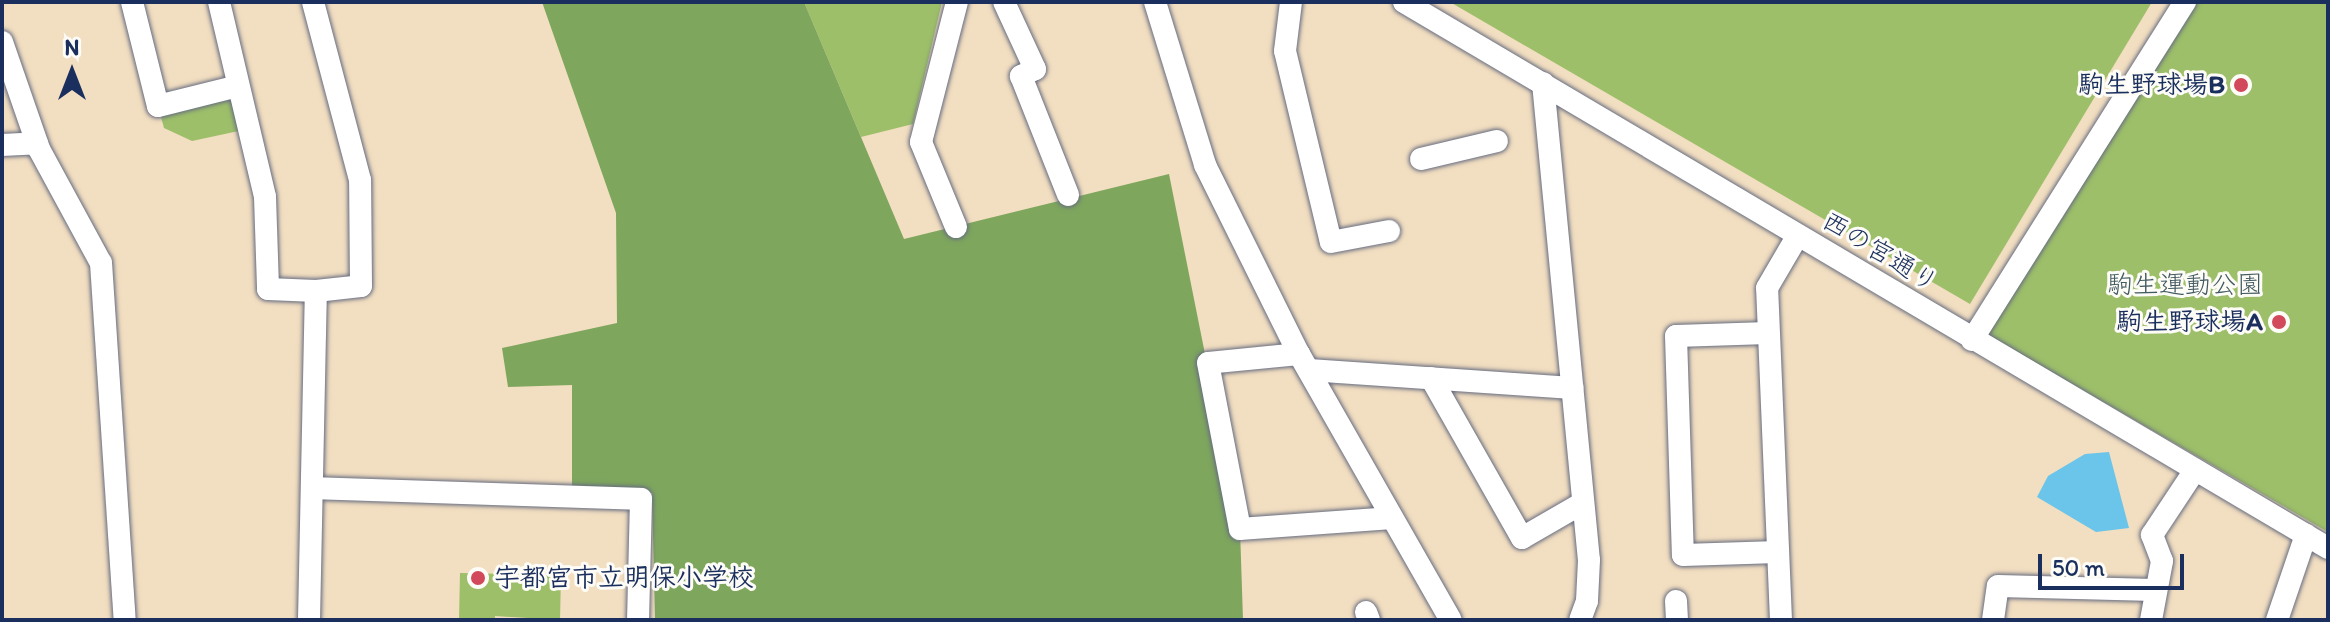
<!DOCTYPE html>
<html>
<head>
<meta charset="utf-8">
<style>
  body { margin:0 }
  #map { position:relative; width:2330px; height:622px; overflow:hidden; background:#f2dec0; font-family:Itim,"Klee One",sans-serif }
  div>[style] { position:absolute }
  .green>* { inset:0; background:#9dbf69 }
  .forest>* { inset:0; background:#7ea65d }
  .water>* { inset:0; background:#6bc4e9 }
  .roads { filter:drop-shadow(0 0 2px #666c80) drop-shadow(0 0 2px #666c80) }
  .minor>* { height:22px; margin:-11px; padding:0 11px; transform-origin:11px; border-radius:11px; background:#fff }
  .dots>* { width:22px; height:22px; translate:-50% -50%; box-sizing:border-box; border:4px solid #fdfcf7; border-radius:50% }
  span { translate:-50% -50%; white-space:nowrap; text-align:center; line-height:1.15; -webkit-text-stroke:6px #fdfcf7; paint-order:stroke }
  .poi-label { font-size:26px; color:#1b2f5e; font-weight:700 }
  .right { translate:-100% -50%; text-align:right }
  .left { translate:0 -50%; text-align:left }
  .street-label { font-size:26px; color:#1b2f5e }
  .park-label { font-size:26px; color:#425a61 }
  .frame { position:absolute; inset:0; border:4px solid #1b2f5e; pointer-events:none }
  .north { position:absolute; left:32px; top:32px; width:80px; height:80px; -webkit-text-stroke:6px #fdfcf7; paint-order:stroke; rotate:0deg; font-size:22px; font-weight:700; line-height:32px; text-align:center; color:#1b2f5e }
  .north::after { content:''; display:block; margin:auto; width:28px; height:36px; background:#1b2f5e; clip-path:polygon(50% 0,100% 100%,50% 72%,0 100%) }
  .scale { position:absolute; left:2038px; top:554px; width:146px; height:36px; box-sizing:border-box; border:4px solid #1b2f5e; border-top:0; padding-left:10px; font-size:24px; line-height:28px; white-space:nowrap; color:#1b2f5e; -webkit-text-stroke:6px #fdfcf7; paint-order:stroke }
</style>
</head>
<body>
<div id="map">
  <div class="green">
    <i style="clip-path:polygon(804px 2px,942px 2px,913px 124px,861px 137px)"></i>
    <i style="clip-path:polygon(1450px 2px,2152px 2px,1970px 304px)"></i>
    <i style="clip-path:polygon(2192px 2px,2328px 2px,2328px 532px,1986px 334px)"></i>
    <i style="clip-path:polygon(238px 86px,248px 129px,192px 141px,164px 128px,158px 106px)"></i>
    <i style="clip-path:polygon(460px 573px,561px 575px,560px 620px,495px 616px,495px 620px,459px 620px)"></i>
  </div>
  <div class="forest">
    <i style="clip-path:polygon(542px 2px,804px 2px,904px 239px,1169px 174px,1240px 529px,1243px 620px,655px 620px,652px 493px,572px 488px,572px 385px,508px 387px,502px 348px,617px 323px,616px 213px)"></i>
  </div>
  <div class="water">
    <i style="clip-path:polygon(2109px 452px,2129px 528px,2096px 532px,2037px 497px,2048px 476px,2085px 454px)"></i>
  </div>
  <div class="roads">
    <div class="minor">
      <i style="left:132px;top:2px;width:107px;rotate:76deg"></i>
      <i style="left:158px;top:106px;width:82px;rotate:-14deg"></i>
      <i style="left:219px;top:2px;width:200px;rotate:76.7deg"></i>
      <i style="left:265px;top:197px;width:92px;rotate:88.1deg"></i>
      <i style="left:268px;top:289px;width:48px;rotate:2.4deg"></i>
      <i style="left:316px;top:291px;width:45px;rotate:-6.3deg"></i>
      <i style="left:361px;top:286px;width:106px;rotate:-90.5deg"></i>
      <i style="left:360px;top:180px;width:184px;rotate:-104.8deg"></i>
      <i style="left:1004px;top:2px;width:74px;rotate:65.2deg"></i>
      <i style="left:1035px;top:69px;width:16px;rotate:153deg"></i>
      <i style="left:1021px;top:76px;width:128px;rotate:68.4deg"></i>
      <i style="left:1155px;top:2px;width:170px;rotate:72.9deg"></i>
      <i style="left:1205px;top:165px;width:211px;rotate:63.6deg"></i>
      <i style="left:1299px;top:354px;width:306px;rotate:60.3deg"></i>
      <i style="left:1291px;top:2px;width:49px;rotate:97deg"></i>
      <i style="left:1285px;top:51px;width:196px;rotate:76.5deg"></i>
      <i style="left:1331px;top:242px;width:59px;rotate:-10.7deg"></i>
      <i style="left:1404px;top:2px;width:1073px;rotate:30.58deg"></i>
      <i style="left:2px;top:42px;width:113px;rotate:70.9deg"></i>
      <i style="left:39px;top:149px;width:130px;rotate:61.5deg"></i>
      <i style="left:101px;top:263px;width:358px;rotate:86.2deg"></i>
      <i style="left:1543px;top:83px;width:479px;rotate:84.5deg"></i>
      <i style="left:1589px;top:560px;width:41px;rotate:92.8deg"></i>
      <i style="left:1587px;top:601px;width:20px;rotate:110deg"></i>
      <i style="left:2px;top:145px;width:35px;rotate:-3deg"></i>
      <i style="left:1421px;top:159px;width:78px;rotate:-13.3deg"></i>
      <i style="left:956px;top:227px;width:92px;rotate:-112.4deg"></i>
      <i style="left:921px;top:142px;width:145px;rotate:-75.6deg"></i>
      <i style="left:1768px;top:333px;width:92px;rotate:178.1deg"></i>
      <i style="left:1676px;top:336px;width:219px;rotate:88.2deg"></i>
      <i style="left:1683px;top:555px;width:95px;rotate:-1.8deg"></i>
      <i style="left:1972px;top:340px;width:400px;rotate:-57.8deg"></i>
      <i style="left:1299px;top:354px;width:91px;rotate:174.4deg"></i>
      <i style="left:1208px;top:363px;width:169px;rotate:79.1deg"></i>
      <i style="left:1240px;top:529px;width:152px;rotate:-4.1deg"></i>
      <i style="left:1309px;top:370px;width:264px;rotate:3.9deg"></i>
      <i style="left:1431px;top:378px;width:184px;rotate:60.4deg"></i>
      <i style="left:1522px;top:538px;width:68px;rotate:-30deg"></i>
      <i style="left:314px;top:488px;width:327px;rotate:1.9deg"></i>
      <i style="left:641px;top:499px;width:121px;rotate:91.4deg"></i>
      <i style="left:1676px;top:601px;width:19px;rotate:87deg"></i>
      <i style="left:1366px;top:612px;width:9px;rotate:69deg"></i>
      <i style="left:309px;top:620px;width:329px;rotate:-88.8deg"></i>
      <i style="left:1781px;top:620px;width:332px;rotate:-92.4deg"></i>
      <i style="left:1767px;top:288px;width:61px;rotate:-59.7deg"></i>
      <i style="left:1993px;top:620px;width:34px;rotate:-82deg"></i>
      <i style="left:1998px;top:586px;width:156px;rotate:1.5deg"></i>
      <i style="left:2151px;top:620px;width:60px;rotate:-79.4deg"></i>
      <i style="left:2162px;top:561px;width:28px;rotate:-111deg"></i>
      <i style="left:2152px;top:535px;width:78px;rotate:-56.5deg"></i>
      <i style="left:2277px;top:620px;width:90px;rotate:-71.2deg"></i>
    </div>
  </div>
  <div class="dots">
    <i style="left:2241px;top:85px;background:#d1495b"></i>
    <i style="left:2279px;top:322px;background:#d1495b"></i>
    <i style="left:478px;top:578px;background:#d1495b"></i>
  </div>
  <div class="poi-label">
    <span class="right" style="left:2225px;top:85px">駒生野球場B</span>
    <span class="right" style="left:2263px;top:322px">駒生野球場A</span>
    <span class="left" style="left:494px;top:578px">宇都宮市立明保小学校</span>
  </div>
  <div class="street-label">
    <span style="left:1880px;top:252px;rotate:31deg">西の宮通り</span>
  </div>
  <div class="park-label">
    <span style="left:2185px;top:285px">駒生運動公園</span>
  </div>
  <div class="frame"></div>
  <div class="north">N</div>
  <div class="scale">50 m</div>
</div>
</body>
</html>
